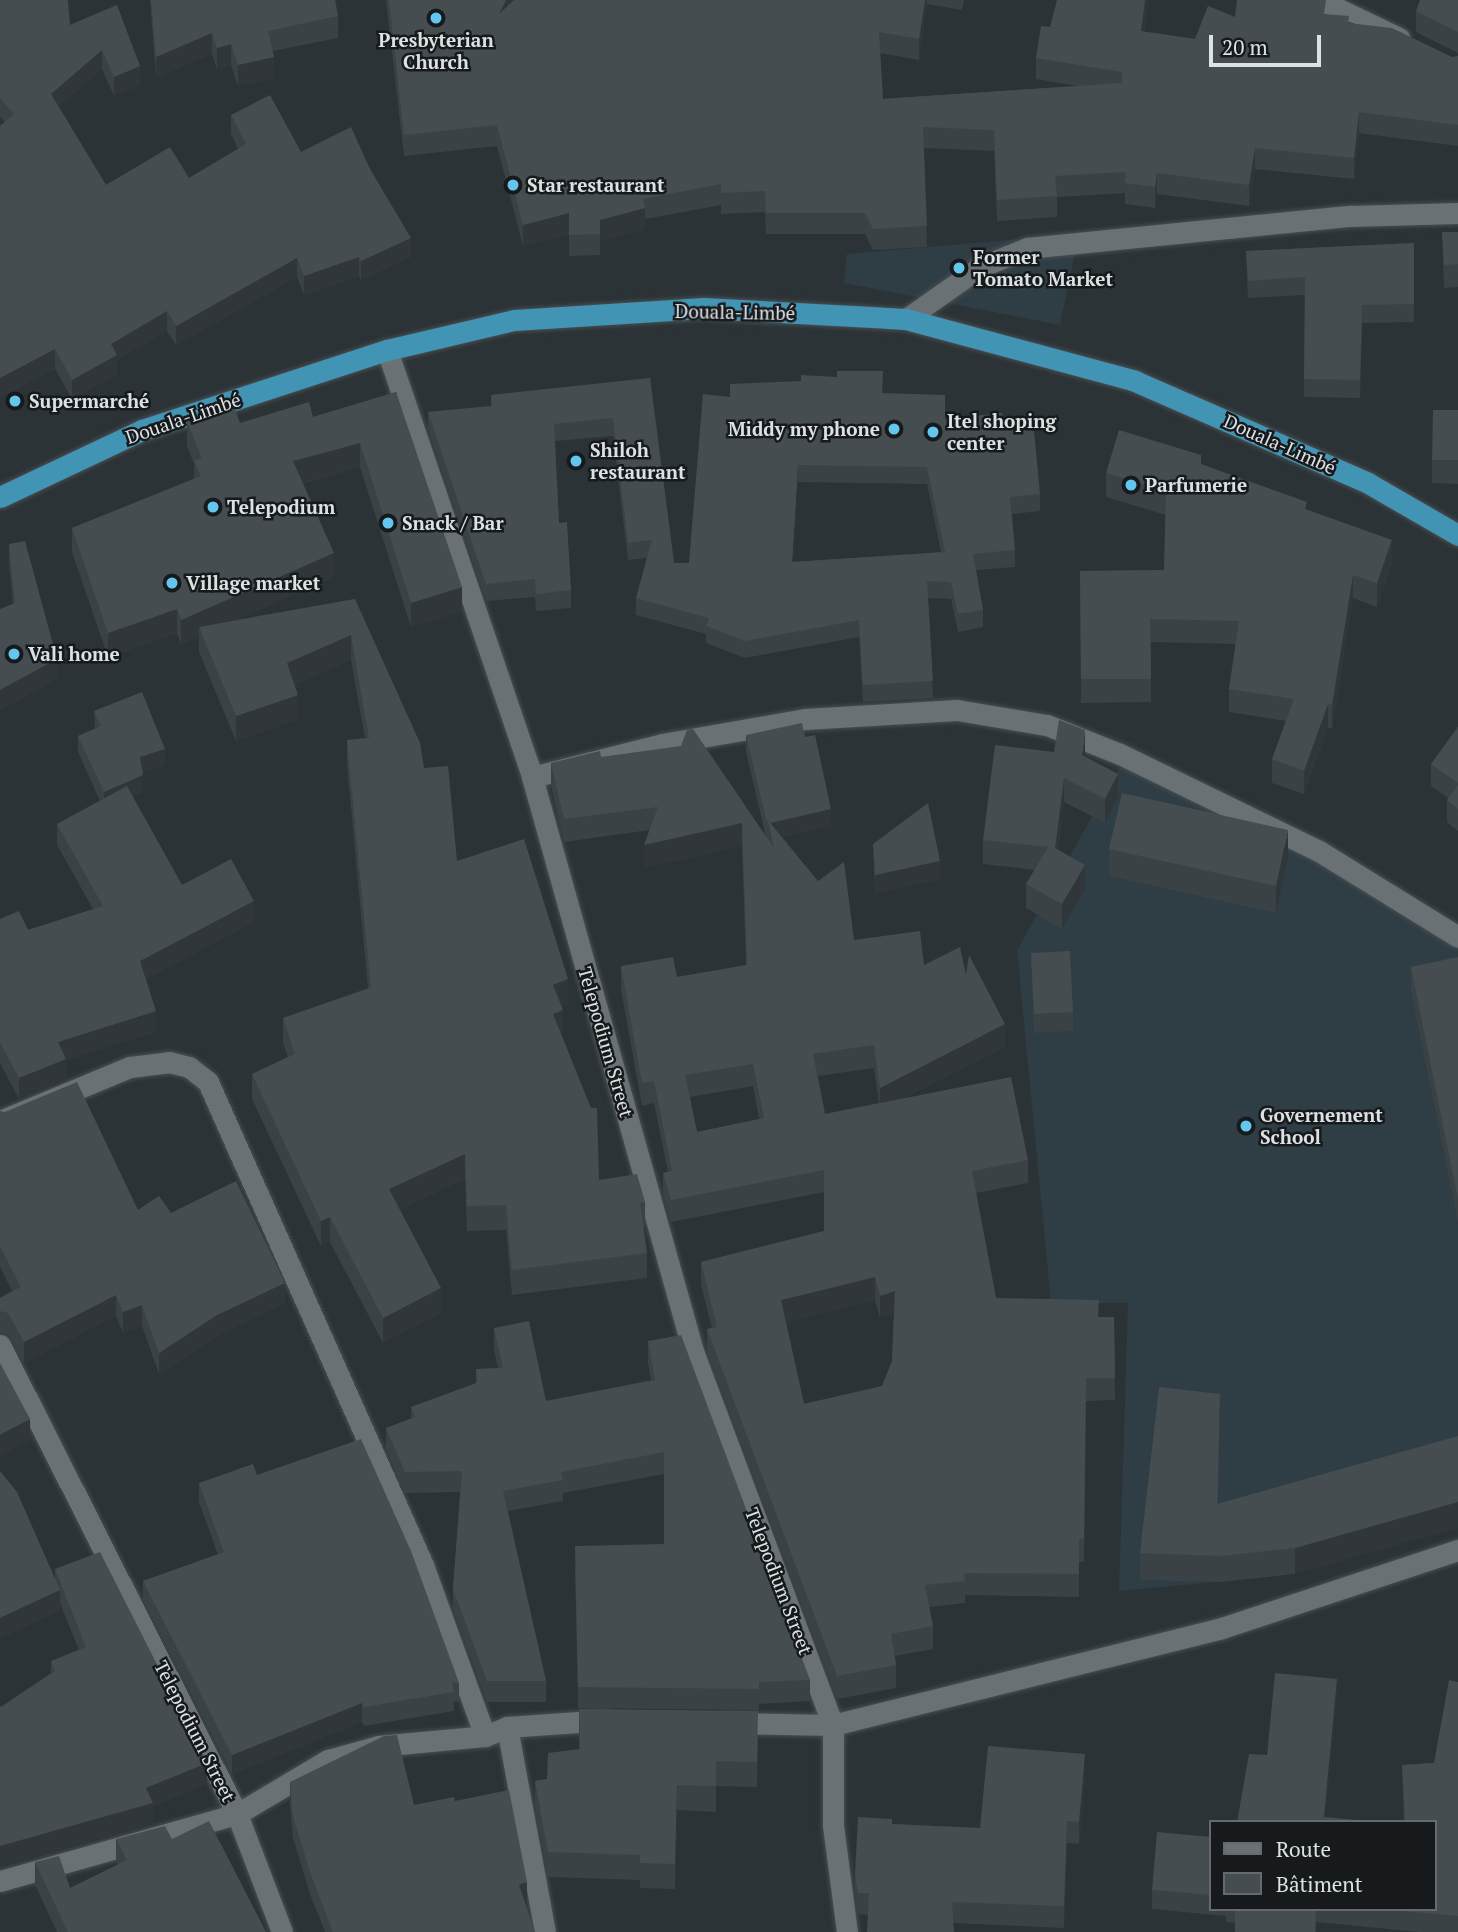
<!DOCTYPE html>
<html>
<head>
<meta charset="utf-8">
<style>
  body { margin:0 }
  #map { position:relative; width:1458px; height:1932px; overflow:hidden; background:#2b3336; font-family:"PT Serif",serif }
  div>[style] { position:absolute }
  .built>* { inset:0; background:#2f3d44 }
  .roads { filter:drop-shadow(0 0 2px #484e51) drop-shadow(0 0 2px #484e51) }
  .minor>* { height:21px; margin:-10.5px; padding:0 10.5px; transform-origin:10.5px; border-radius:10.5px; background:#697175 }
  .trunk>* { height:21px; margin:-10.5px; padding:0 10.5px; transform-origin:10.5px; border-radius:10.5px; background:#4294b4 }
  .wall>* { inset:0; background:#3b4246 }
  .shaded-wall>* { inset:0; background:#303639 }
  .building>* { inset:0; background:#454d51 }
  .dots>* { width:19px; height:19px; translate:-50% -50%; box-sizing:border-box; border:4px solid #171a1c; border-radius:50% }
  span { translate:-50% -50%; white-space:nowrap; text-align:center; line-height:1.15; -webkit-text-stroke:5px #171a1c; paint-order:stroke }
  .poi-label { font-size:19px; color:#dce1e3; font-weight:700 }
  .left { translate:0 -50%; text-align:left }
  .right { translate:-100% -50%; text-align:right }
  .street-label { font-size:19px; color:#dce1e3 }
  .legend { position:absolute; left:1209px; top:1820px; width:228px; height:91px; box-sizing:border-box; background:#171a1c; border:2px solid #666a6c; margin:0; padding:9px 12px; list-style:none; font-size:21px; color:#dce1e3 }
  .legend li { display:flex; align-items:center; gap:14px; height:35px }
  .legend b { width:35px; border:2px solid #666a6c }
  .scale { position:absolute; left:1209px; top:35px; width:112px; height:32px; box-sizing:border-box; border:4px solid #dce1e3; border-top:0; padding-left:9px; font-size:21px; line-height:24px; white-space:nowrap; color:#dce1e3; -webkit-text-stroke:5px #171a1c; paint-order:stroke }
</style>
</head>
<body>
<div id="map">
  <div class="built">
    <i style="clip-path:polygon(1079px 234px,1060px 325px,844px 283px,847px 254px)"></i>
    <i style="clip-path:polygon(1121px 765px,1306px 843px,1458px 933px,1458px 1528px,1239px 1580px,1119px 1591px,1128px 1303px,1051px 1303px,1017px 950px)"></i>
  </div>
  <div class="roads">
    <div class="minor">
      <i style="left:1320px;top:0;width:88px;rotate:25.7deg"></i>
      <i style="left:906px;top:319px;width:90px;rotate:-35.1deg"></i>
      <i style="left:980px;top:267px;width:51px;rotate:-22deg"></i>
      <i style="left:1027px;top:248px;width:325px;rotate:-5.7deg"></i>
      <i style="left:1350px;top:216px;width:108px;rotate:-1.6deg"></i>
      <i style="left:387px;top:350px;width:451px;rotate:71.2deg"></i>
      <i style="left:532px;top:777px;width:596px;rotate:74.33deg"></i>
      <i style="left:693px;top:1351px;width:399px;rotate:69.5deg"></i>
      <i style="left:833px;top:1725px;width:103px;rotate:-178.9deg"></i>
      <i style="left:532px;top:777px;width:134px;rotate:-14.2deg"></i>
      <i style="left:662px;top:744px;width:145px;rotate:-9.9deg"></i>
      <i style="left:805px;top:719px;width:152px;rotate:-3.4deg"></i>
      <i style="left:957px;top:710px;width:91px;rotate:9.5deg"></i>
      <i style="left:1047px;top:725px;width:79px;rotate:21.7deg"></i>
      <i style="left:1120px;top:754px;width:221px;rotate:26deg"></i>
      <i style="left:1319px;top:851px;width:163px;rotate:31.7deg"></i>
      <i style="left:0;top:1121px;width:141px;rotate:-22.6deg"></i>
      <i style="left:130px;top:1067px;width:39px;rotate:-7deg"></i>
      <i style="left:169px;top:1062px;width:21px;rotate:14deg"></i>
      <i style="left:189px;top:1067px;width:24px;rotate:38deg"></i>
      <i style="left:208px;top:1082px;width:529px;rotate:66deg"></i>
      <i style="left:423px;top:1565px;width:182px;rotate:70.1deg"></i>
      <i style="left:0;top:1345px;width:525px;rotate:63.19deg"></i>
      <i style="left:237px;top:1814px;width:106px;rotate:-30.7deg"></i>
      <i style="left:328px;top:1760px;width:52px;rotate:-15.6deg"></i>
      <i style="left:378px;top:1746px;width:107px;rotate:-5.3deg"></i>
      <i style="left:485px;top:1736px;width:24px;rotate:-22deg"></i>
      <i style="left:507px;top:1727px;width:100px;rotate:-4deg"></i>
      <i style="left:507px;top:1727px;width:208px;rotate:79.5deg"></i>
      <i style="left:0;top:1881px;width:246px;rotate:-15.8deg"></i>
      <i style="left:237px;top:1814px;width:126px;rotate:69.1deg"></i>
      <i style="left:847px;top:1932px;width:108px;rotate:-97.5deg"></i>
      <i style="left:833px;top:1825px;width:100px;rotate:-90deg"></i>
      <i style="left:833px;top:1725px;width:401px;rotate:-14deg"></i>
      <i style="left:1222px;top:1628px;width:249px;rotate:-18.3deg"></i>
    </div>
    <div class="trunk">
      <i style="left:0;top:497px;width:157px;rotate:-25.3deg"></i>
      <i style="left:142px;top:430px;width:258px;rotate:-18.1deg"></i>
      <i style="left:387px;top:350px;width:130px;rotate:-13.3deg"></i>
      <i style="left:514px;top:320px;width:190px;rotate:-3.6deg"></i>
      <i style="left:704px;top:308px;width:202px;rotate:3.1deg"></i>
      <i style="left:906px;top:319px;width:237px;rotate:15.1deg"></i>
      <i style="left:1135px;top:381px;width:254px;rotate:23.6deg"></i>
      <i style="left:1368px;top:483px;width:104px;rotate:30deg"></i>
    </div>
  </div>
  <div class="wall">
    <i style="clip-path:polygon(0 0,70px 25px,117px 5px,140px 85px,114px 96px,102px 69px,59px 107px,106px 185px,189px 178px,238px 149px,231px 134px,231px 115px,301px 152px,370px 169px,411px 257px,361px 280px,359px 276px,304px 295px,297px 277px,176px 345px,167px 331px,117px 360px,117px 374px,72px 399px,55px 369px,0 397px,0 126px,5px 122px,0 117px)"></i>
    <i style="clip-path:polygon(150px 0,335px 0,338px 16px,338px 38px,273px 51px,274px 78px,238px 86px,231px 65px,217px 70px,212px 54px,156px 78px)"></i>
    <i style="clip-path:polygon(386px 0,964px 0,962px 10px,927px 4px,919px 60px,880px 53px,883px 99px,1077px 86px,1036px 79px,1036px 58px,1050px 27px,1148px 0,1144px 32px,1195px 39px,1235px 17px,1326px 14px,1452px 57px,1458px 56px,1458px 146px,1359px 133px,1354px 179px,1255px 169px,1249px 206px,1157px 194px,1155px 208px,1125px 204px,1125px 193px,1057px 197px,1057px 217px,997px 221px,994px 151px,924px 148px,927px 247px,873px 250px,865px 234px,766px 234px,765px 212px,721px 214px,721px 205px,645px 219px,645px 229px,600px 241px,600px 255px,569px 256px,569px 234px,523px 246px,497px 146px,404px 156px)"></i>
    <i style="clip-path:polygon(1458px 0,1458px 53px,1416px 32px,1416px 11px)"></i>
    <i style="clip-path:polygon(1442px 232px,1458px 232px,1458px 287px,1444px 288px)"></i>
    <i style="clip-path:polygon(1414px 243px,1414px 322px,1362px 323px,1360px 398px,1304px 397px,1305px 295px,1248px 298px,1246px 251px)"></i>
    <i style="clip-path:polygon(evenodd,650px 378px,674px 563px,689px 563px,730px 397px,883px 393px,945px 419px,1003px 422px,1040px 494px,1040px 511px,1012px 514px,1015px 550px,1015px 567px,976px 570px,983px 610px,983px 627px,958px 632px,951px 599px,928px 598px,933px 698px,863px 702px,859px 637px,745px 658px,706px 643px,706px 634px,636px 615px,636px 598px,647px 558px,628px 560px,613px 436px,555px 441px,559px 523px,571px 590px,571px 608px,536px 611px,535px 597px,486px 601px,428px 429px,428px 412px,491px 406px,491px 395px,650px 378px,798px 482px,927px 484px,941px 552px,793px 562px,798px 482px)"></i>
    <i style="clip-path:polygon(396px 392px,462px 611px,411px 627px,360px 467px,303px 483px,334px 577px,236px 620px,355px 599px,424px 768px,457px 861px,568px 1004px,561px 1007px,562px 1035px,599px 1180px,645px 1202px,645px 1227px,643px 1228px,647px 1253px,647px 1278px,512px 1295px,506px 1230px,467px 1231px,465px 1179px,399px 1210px,441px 1313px,383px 1343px,330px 1242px,321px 1246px,252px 1099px,252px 1074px,288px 1057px,283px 1043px,283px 1018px,368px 988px,347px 765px,347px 740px,365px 738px,351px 660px,294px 685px,298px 720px,236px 741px,199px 652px,199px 637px,181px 644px,177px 633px,108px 657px,72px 552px,72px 528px,194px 479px,194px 464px,187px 446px,187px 422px,240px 423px,313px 417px)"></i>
    <i style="clip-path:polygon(1458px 410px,1458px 484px,1432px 483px,1432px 460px)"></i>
    <i style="clip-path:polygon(1201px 464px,1307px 510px,1392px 564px,1377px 607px,1353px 598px,1332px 728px,1328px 728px,1304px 794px,1272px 783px,1272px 759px,1286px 721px,1229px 712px,1229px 689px,1236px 644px,1151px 642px,1151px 702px,1081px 703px,1080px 571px,1164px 570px,1166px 515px,1106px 497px,1106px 473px)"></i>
    <i style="clip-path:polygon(9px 544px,57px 680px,13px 604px,9px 565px)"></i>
    <i style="clip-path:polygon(94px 711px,165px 765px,143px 772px,143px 792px,132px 796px,182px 885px,254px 922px,146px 979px,156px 1032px,66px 1060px,66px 1080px,19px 1099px,0 1063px,0 919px,28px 930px,93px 909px,57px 845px,57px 824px,100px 801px,78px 752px,78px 736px,95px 729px)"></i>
    <i style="clip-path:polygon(1458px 727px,1458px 831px,1447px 822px,1447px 800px,1448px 798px,1431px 786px,1431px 764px)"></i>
    <i style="clip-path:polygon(evenodd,746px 735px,805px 737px,831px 826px,782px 837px,854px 940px,924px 965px,966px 975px,1005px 1047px,903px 1098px,1028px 1160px,1028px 1183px,976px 1193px,996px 1298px,1099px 1317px,1114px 1317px,1115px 1400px,1086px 1401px,1084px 1562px,1079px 1562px,1079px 1597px,965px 1595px,965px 1603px,929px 1607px,933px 1626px,933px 1649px,895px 1656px,896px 1665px,896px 1688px,837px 1699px,707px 1352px,707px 1329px,712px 1328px,701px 1285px,701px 1262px,824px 1231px,824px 1192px,671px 1222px,663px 1195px,663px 1173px,668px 1172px,654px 1103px,642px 1106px,621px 989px,621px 966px,677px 977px,746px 965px,742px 846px,644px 868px,649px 830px,564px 842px,551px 786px,551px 763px,601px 757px,766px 837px,746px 752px,746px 735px,874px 1068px,879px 1103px,825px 1114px,818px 1076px,874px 1068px,746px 735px,753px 1086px,759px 1119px,697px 1132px,690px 1097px,753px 1086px,746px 735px,875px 1300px,880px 1318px,894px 1314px,892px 1361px,882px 1386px,804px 1404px,786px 1322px,875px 1300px)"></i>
    <i style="clip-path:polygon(1085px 757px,1118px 798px,1105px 823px,1064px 802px,1058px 849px,1085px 889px,1062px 929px,1026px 908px,1026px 884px,1035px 870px,983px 864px,983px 840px)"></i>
    <i style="clip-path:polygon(873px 844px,940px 879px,875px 894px)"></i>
    <i style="clip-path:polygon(1109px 849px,1288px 857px,1276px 913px,1109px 876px)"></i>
    <i style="clip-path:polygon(1031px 953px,1073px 1012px,1073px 1031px,1034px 1033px)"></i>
    <i style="clip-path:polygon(1458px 957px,1458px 1223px,1411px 991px,1411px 967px)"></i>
    <i style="clip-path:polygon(0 1111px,138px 1210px,171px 1213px,285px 1303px,217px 1336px,159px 1374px,142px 1326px,123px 1333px,116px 1316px,24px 1363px,8px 1334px,0 1332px,0 1298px,12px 1291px,0 1267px)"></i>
    <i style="clip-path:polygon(494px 1328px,546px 1401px,651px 1380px,648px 1363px,648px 1341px,810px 1680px,810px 1701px,759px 1704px,759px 1710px,578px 1708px,575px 1567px,664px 1544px,664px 1474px,563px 1493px,563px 1501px,508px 1511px,546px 1681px,546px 1702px,487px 1702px,453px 1610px,453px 1589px,460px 1492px,405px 1493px,386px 1449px,386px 1428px,411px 1419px,411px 1407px,476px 1383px,476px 1369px,498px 1368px,494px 1350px)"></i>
    <i style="clip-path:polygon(1220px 1421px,1218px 1504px,1458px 1436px,1295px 1574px,1220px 1582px,1140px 1580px,1140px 1553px)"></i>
    <i style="clip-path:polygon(257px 1475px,459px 1683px,459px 1702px,454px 1701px,454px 1711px,364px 1726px,362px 1722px,232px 1774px,143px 1600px,143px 1581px,218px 1555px,199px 1502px,199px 1483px)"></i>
    <i style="clip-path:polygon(55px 1569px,207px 1784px,153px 1806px,153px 1824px,1px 1707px,51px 1673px,51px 1661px,79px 1650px,60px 1603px,60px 1611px,55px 1579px)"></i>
    <i style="clip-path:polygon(1458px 1682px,1458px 1932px,1419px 1932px,1316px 1922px,1316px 1932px,1235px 1932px,1235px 1923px,1226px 1922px,1226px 1916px,1152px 1909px,1152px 1890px,1211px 1837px,1211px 1909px,1435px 1909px,1435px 1822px,1404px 1822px,1402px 1765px,1434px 1763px)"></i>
    <i style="clip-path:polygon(579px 1709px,758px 1737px,757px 1787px,716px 1786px,716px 1812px,677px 1810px,675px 1889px,640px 1888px,640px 1880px,548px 1877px,535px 1807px,535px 1781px,547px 1779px,579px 1749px)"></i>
    <i style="clip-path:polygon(1085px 1776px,1079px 1844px,1067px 1843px,1064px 1928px,954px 1923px,858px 1914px,855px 1895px,855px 1874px,892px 1824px,980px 1828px)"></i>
    <i style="clip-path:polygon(290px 1782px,414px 1805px,455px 1801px,527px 1904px,526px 1905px,535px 1932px,325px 1932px,310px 1894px,293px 1838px,290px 1804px)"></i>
    <i style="clip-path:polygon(116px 1839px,172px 1839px,266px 1932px,57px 1932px,35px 1885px,35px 1862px,70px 1888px,118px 1865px,116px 1862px)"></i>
  </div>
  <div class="shaded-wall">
    <i style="clip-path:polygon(506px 0,518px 0,499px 14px)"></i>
    <i style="clip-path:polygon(925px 0,927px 0,927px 4px,919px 60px,919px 39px)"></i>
    <i style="clip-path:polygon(1145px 0,1148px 0,1141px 52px,1141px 31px)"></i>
    <i style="clip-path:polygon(212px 33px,212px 54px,156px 78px,156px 57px)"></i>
    <i style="clip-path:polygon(231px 44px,231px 65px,217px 70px,217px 48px)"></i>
    <i style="clip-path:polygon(102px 50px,102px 69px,51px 114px,51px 94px)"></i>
    <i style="clip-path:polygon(274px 57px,274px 78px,238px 86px,238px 65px)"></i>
    <i style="clip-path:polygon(140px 66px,140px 85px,114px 96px,114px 77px)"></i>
    <i style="clip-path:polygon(1359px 112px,1359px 133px,1354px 179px,1354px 158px)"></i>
    <i style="clip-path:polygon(1255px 148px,1255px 169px,1249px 206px,1249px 185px)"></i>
    <i style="clip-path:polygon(1157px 173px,1157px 194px,1155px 208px,1155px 187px)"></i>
    <i style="clip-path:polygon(645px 208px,645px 229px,600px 241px,600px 220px)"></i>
    <i style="clip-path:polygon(569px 213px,569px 234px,523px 246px,523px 225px)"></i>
    <i style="clip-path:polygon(411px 238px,411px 257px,361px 280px,361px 261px)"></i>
    <i style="clip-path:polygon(359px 257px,359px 276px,304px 295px,304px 276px)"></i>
    <i style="clip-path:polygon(297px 258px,297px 277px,176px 345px,176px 326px)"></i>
    <i style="clip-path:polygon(167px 311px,167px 331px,117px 360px,117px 374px,72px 399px,72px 380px,111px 344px)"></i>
    <i style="clip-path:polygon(55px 349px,55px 369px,0 397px,0 378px)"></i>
    <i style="clip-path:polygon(360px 443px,360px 467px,293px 485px,293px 461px)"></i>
    <i style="clip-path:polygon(798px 465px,798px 482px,792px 579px,792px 562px)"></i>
    <i style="clip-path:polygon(1392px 540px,1392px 564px,1377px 607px,1377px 583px)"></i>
    <i style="clip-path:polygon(334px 553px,334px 577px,202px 635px,199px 627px,199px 637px,181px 644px,181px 620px)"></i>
    <i style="clip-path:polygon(1353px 575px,1353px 598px,1332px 728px,1332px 705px)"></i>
    <i style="clip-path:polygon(462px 587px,462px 611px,411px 627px,411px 603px)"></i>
    <i style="clip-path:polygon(177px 609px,177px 633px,108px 657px,108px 633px)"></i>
    <i style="clip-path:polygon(351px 635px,351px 660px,287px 688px,287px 663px)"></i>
    <i style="clip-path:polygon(57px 659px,57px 680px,0 711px,0 690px)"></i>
    <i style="clip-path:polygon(298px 695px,298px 720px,236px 741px,236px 716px)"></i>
    <i style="clip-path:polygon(1328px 704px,1328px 728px,1304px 794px,1304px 771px)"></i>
    <i style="clip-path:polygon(1085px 730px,1085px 754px,1082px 780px,1082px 755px)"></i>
    <i style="clip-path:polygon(165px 749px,165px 765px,140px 773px,140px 757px)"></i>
    <i style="clip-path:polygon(1118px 774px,1118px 798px,1105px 823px,1105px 799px)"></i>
    <i style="clip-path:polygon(143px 775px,143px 792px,104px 808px,104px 792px)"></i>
    <i style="clip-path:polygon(1064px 778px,1064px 802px,1055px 872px,1055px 848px)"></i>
    <i style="clip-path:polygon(831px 809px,831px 826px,771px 839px,768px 823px)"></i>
    <i style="clip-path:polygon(742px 823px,742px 846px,644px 868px,644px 845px)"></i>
    <i style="clip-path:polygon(1288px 830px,1288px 857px,1276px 913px,1276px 886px)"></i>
    <i style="clip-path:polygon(940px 861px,940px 879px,875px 894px,875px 875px)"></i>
    <i style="clip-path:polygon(1085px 865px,1085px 889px,1062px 929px,1062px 904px)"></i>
    <i style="clip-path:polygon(254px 901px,254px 922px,140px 982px,140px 961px)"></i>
    <i style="clip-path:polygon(568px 979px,568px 1004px,553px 1011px,553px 985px)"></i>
    <i style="clip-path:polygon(563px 1010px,563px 1035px,553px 1039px,553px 1014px)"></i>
    <i style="clip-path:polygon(156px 1011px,156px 1032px,66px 1060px,66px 1080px,19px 1099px,19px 1078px,58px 1042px)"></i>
    <i style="clip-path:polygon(1005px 1024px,1005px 1047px,880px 1110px,880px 1088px)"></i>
    <i style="clip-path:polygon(465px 1154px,465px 1179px,389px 1215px,389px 1189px)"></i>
    <i style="clip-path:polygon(330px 1217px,330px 1242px,321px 1246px,321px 1221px)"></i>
    <i style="clip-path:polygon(875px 1277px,875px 1300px,781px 1323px,781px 1300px)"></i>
    <i style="clip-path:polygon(285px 1283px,285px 1303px,217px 1336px,159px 1374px,159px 1353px,217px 1315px)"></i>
    <i style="clip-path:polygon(441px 1288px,441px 1313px,383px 1343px,383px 1318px)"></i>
    <i style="clip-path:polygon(895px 1291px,895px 1314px,880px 1318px,880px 1296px)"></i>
    <i style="clip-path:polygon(116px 1295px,116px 1316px,24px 1363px,24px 1342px)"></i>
    <i style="clip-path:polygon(142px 1305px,142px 1326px,123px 1333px,123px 1312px)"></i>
    <i style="clip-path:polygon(30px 1419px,30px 1440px,0 1456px,0 1435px)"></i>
    <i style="clip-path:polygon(1458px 1502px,1458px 1528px,1295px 1574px,1295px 1548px)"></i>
    <i style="clip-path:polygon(60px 1590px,60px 1611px,0 1639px,0 1618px)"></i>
    <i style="clip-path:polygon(1337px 1679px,1337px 1698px,1325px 1822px,1324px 1822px)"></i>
    <i style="clip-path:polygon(362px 1703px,362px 1722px,232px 1774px,232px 1755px)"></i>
    <i style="clip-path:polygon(1085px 1754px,1085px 1776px,1079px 1844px,1079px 1822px)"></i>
    <i style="clip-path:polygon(207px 1763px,207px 1784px,153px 1806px,153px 1824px,0 1867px,0 1846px)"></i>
    <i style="clip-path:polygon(677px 1785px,677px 1810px,675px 1889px,675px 1864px)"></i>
    <i style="clip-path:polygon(1067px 1821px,1067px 1843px,1064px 1928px,1064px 1906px)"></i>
    <i style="clip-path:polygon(527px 1882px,527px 1904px,519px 1907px,519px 1885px)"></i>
  </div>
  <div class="building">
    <i style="clip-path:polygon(0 0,68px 0,70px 25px,117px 5px,140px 66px,114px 77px,102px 50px,51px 94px,106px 185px,170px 147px,189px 178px,246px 144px,231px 115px,270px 95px,301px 152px,351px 127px,370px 169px,411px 238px,361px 261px,359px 257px,304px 276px,297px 258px,176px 326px,167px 311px,111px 344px,117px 355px,72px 380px,55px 349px,0 378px,0 126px,14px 114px,0 98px)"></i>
    <i style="clip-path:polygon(151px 0,335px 0,338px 16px,268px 31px,274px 57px,238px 65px,231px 44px,217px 48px,212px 33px,156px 57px)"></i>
    <i style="clip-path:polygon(389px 0,506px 0,499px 14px,514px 0,925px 0,919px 39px,879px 32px,883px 99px,1122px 83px,1122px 72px,1036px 58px,1041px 26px,1050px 27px,1057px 0,1145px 0,1141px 31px,1195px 39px,1208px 6px,1235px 17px,1237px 0,1326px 0,1324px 14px,1349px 16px,1348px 23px,1392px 28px,1452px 57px,1458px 56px,1458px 125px,1359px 112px,1354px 158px,1255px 148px,1249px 185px,1157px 173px,1155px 187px,1125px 183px,1126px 172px,1055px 176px,1057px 196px,997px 200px,994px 130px,923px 127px,927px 226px,873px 229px,865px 213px,766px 213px,765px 191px,721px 193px,721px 184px,643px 199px,645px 208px,600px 220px,600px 234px,569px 235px,569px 213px,523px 225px,497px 125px,404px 135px)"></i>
    <i style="clip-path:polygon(1420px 0,1458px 0,1458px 32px,1416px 11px)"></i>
    <i style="clip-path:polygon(1442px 232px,1458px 232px,1458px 264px,1444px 265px)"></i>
    <i style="clip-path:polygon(1414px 243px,1414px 304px,1362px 305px,1360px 380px,1304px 379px,1305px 277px,1248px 281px,1246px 251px)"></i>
    <i style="clip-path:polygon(evenodd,837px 371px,883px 371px,882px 393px,945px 395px,945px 419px,1002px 413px,1003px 422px,1033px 420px,1040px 494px,1010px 497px,1015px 550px,973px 554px,983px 610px,958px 614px,951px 582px,927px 581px,933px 681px,863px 685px,859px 620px,745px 641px,706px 626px,709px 618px,636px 598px,652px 540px,628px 543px,613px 418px,554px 424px,559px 523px,567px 522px,571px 590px,536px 594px,535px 579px,486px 584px,428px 412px,492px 406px,491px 395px,650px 378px,674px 563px,689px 563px,703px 394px,730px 397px,730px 384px,801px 381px,801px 375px,837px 377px,837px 371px,798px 465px,927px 467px,945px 552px,792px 562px,798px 465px)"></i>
    <i style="clip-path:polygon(396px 392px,462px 587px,411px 603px,360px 443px,293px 461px,334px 553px,181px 620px,177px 609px,108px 633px,72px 528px,201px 476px,194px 461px,202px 458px,187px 422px,233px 404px,240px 423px,309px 402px,313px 417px)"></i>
    <i style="clip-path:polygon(1433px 410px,1458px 410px,1458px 460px,1432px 460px)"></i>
    <i style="clip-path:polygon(1119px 430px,1201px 455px,1201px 464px,1307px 502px,1305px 509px,1392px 540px,1377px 583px,1353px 575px,1332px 705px,1328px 704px,1304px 771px,1272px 759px,1294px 699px,1229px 689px,1239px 621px,1150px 619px,1151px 679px,1081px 679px,1080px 571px,1164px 570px,1166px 491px,1106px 473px)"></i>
    <i style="clip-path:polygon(25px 541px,57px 659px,0 690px,0 609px,15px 603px,9px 544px)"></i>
    <i style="clip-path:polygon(355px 599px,420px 743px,424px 768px,448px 766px,457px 861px,524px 839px,568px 979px,553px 985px,563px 1010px,553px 1014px,591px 1108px,597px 1108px,599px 1180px,637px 1174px,645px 1202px,640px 1203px,647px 1253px,512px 1270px,506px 1205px,467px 1206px,465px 1154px,389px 1189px,441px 1288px,383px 1318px,330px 1217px,321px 1221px,252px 1074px,295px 1054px,283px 1018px,371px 988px,347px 740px,369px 738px,351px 635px,287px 663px,298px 695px,236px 716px,199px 627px)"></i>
    <i style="clip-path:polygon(142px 692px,165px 749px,140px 757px,143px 775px,104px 792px,78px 736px,101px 726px,94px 711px)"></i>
    <i style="clip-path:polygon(1059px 720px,1085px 730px,1082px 755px,1118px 774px,1105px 799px,1064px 778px,1055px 848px,1085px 865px,1062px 904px,1026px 884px,1048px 847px,983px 840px,995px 745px,1054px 752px)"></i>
    <i style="clip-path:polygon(802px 723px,805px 737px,815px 735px,831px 809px,770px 823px,767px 819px,767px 823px,746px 735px)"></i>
    <i style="clip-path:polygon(1458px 727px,1458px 783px,1431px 764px)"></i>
    <i style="clip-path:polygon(evenodd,693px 729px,774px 848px,767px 819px,818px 881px,844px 862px,854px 940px,920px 931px,924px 965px,960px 947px,966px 975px,969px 955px,1005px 1024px,880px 1088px,874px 1045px,813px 1054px,825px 1114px,1011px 1077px,1028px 1160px,972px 1171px,996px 1298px,1099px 1300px,1098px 1317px,1114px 1317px,1115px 1378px,1086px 1378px,1084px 1539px,1079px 1539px,1079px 1574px,964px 1573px,965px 1581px,925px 1585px,933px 1626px,891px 1634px,896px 1665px,837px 1676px,707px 1329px,717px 1327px,701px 1262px,824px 1231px,824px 1170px,671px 1200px,663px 1173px,672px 1171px,654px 1081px,642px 1083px,621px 966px,673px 957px,677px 977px,747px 965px,742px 823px,644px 845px,658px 807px,564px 819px,551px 763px,600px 751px,601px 757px,681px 746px,687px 730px,693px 729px,753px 1064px,764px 1118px,697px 1132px,685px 1075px,753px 1064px,693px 729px,875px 1277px,880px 1296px,895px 1291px,892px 1361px,882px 1386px,804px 1404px,781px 1300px,875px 1277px)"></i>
    <i style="clip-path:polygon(1458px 785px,1458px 809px,1447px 800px)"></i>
    <i style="clip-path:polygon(127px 786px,182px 885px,231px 859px,254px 901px,140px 961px,156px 1011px,58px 1042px,66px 1059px,19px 1078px,0 1042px,0 919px,19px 911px,28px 930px,103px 906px,57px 824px)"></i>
    <i style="clip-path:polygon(1122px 793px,1288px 830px,1276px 886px,1109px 849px)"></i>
    <i style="clip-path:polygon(928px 803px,940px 861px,875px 875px,873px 844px)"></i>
    <i style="clip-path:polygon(1070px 951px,1073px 1012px,1034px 1014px,1031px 953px)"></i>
    <i style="clip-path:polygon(1458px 957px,1458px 1199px,1411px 967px)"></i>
    <i style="clip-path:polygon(77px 1082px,138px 1210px,159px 1196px,171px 1213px,236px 1181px,285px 1283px,217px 1315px,159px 1353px,142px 1305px,123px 1312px,116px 1295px,24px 1342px,8px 1313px,0 1311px,0 1298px,21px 1287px,0 1246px,0 1111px,5px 1112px)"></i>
    <i style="clip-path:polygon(529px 1321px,546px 1401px,655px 1380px,648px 1341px,681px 1335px,810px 1680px,759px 1682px,759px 1689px,578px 1687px,575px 1546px,664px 1544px,664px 1452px,561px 1472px,563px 1480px,503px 1491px,546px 1681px,487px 1681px,453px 1589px,462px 1471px,405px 1472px,386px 1428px,415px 1417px,411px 1407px,477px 1383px,476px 1369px,503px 1368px,494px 1328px)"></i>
    <i style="clip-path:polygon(0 1363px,30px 1419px,0 1435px)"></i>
    <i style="clip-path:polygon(1159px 1387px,1220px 1394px,1217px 1504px,1458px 1436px,1458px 1502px,1295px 1548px,1220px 1556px,1140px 1553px)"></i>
    <i style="clip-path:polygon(361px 1439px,411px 1551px,459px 1683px,452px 1682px,454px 1692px,364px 1707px,362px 1703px,232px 1755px,143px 1581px,224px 1552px,199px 1483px,253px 1464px,257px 1475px)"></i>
    <i style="clip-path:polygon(0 1471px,17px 1492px,60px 1590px,0 1618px)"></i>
    <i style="clip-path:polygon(100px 1552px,207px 1763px,146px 1788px,153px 1803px,0 1846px,0 1705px,1px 1707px,55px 1671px,51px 1661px,86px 1647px,55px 1569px)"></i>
    <i style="clip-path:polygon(1275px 1673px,1337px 1679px,1324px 1817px,1378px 1822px,1237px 1822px,1249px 1754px,1267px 1755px)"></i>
    <i style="clip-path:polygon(1449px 1680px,1458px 1682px,1458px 1916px,1382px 1909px,1435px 1909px,1435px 1822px,1405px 1822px,1402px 1765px,1434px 1763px)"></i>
    <i style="clip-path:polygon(579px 1709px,758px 1711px,757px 1762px,716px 1761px,716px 1786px,677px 1785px,675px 1864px,640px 1863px,640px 1855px,548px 1852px,535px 1781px,547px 1779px,548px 1753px,580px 1749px)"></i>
    <i style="clip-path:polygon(397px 1735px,414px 1805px,454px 1797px,455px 1801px,509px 1790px,527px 1882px,519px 1885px,535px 1932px,333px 1932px,310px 1872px,293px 1816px,290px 1782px,384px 1736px)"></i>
    <i style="clip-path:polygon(988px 1746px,1085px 1754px,1079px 1822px,1067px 1821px,1064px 1906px,952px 1902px,954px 1932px,867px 1932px,869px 1893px,858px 1893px,855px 1874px,858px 1817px,892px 1819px,892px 1824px,980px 1828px)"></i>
    <i style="clip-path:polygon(209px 1821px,266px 1932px,68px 1932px,35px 1862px,59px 1856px,70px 1888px,127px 1860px,116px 1839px,165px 1826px,172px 1839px)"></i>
    <i style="clip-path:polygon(1157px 1832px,1211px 1837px,1211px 1895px,1152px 1890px)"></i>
    <i style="clip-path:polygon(1235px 1909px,1316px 1909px,1315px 1932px,1235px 1932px)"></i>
  </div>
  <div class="dots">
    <i style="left:436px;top:18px;background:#64c5ee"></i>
    <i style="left:513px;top:185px;background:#64c5ee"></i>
    <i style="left:959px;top:268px;background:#64c5ee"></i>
    <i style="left:15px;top:401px;background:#64c5ee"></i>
    <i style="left:894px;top:429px;background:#64c5ee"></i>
    <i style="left:933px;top:432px;background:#64c5ee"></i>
    <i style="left:576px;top:461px;background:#64c5ee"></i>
    <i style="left:1131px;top:485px;background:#64c5ee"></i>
    <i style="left:213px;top:507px;background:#64c5ee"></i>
    <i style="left:388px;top:523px;background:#64c5ee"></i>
    <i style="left:172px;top:583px;background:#64c5ee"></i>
    <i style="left:14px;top:654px;background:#64c5ee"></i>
    <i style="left:1246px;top:1126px;background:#64c5ee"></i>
  </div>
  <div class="poi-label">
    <span style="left:436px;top:51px">Presbyterian<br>Church</span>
    <span class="left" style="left:527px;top:185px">Star restaurant</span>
    <span class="left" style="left:973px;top:268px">Former<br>Tomato Market</span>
    <span class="left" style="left:29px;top:401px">Supermarché</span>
    <span class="left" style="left:947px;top:432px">Itel shoping<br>center</span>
    <span class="right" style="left:880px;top:429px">Middy my phone</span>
    <span class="left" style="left:590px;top:461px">Shiloh<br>restaurant</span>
    <span class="left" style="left:1145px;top:485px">Parfumerie</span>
    <span class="left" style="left:227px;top:507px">Telepodium</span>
    <span class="left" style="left:402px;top:523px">Snack / Bar</span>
    <span class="left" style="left:186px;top:583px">Village market</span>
    <span class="left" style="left:28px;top:654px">Vali home</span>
    <span class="left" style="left:1260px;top:1126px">Governement<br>School</span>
  </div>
  <div class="street-label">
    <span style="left:735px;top:312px;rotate:1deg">Douala-Limbé</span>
    <span style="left:183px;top:418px;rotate:-19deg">Douala-Limbé</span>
    <span style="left:1280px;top:444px;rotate:24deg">Douala-Limbé</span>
    <span style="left:606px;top:1042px;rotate:74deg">Telepodium Street</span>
    <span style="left:779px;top:1581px;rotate:69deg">Telepodium Street</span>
    <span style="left:195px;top:1731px;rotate:63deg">Telepodium Street</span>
  </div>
  <ul class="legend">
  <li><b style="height:9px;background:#697175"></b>Route</li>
  <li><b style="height:19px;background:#454d51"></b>Bâtiment</li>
  </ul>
  <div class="scale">20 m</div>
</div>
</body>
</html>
